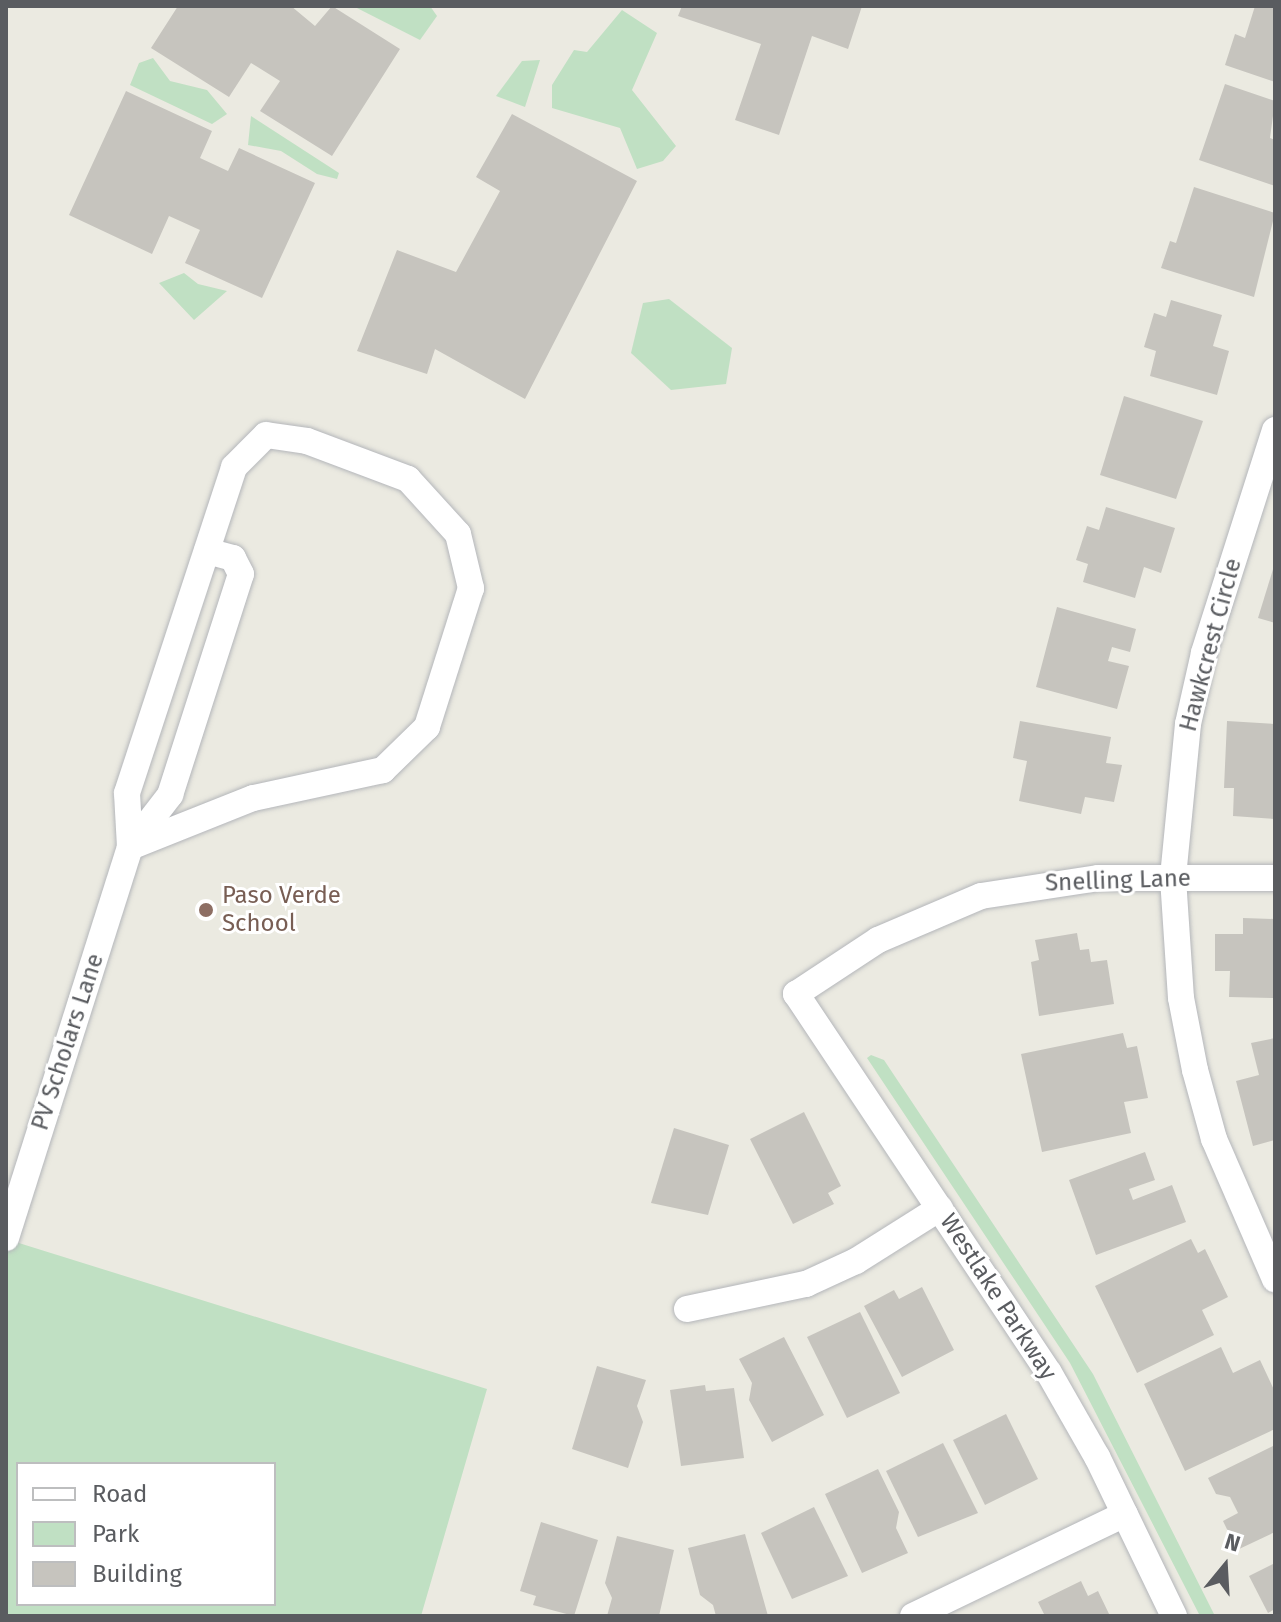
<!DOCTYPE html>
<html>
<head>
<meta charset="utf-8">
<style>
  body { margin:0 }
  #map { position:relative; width:1281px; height:1622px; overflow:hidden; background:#ebeae1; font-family:"Fira Sans",sans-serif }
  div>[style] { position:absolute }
  .green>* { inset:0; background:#c0e0c3 }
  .building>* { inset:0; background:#c6c4be }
  .roads { filter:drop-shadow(0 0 2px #b4b6ba) drop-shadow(0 0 2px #b4b6ba) }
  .minor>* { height:26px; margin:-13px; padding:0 13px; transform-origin:13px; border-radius:13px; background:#fff }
  .dots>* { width:22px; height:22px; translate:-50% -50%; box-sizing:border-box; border:4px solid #fff; border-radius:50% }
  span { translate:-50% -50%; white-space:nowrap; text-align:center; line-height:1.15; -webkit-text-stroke:6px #fff; paint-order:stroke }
  .street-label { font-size:24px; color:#5a5c60 }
  .education-label { font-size:24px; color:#785e54 }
  .left { translate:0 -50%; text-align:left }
  .frame { position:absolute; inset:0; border:8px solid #5a5c60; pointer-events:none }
  .legend { position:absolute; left:16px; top:1462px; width:260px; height:144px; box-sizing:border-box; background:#fff; border:2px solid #bdbebf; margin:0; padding:10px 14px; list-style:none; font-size:24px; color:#5a5c60 }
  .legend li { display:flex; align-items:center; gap:16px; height:40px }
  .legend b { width:40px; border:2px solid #bdbebf }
  .north { position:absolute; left:1185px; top:1526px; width:80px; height:80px; -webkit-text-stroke:6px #fff; paint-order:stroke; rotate:18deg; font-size:22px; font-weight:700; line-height:32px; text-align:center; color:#5a5c60 }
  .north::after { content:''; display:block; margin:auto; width:28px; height:36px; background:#5a5c60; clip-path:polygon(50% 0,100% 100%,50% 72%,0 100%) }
</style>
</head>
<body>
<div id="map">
  <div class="green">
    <i style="clip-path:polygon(353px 6px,430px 6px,437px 16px,420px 40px)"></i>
    <i style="clip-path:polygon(622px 10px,657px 33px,632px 90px,676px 146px,663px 161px,637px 169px,620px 128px,552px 108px,552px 85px,574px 50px,587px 52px)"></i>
    <i style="clip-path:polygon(153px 58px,170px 81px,207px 90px,227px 114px,212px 124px,130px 85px,139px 63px)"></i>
    <i style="clip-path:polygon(540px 60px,525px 107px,496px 96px,522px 61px)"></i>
    <i style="clip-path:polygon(251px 116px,339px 173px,337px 179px,317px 174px,281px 151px,248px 145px)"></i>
    <i style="clip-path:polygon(184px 273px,198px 284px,227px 291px,194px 320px,159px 283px)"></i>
    <i style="clip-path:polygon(669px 299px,732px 348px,726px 384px,671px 390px,631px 353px,643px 303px)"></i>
    <i style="clip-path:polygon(871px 1055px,884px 1060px,1093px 1374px,1215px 1616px,1200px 1616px,1070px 1363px,867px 1058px)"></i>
    <i style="clip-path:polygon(evenodd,6px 1239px,487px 1389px,421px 1616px,6px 1616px,6px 1239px,18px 1464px,274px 1464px,274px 1604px,18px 1604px,18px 1464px)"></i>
  </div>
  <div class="building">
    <i style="clip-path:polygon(178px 6px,291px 6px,315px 26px,332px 6px,400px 49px,332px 156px,260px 111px,280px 81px,251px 63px,229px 97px,151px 48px)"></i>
    <i style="clip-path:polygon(682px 6px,862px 6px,848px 49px,812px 36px,779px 135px,735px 120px,761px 44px,678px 16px)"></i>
    <i style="clip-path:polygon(1255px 6px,1275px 6px,1275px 82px,1225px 65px,1235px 34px,1245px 38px)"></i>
    <i style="clip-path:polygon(1225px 84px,1275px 101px,1270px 138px,1275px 140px,1275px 186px,1199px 160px)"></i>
    <i style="clip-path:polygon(126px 91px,212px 131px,200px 158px,228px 171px,239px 148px,315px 183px,262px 298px,185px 263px,200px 230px,169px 216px,152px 254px,69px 215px)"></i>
    <i style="clip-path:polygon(512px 114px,637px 181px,525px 399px,435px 349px,427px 374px,357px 351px,397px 250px,456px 272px,500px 191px,476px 177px)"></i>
    <i style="clip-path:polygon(1194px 187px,1275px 213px,1254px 297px,1161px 268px,1170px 241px,1176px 243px)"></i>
    <i style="clip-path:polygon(1171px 300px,1222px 315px,1213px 346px,1229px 351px,1217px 395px,1150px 376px,1156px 351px,1144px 347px,1154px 313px,1166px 317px)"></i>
    <i style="clip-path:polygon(1124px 396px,1203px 421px,1176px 499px,1100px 475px)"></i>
    <i style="clip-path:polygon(1106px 507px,1175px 528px,1161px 573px,1144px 567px,1135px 598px,1083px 582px,1088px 564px,1076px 560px,1087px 526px,1099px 530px)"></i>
    <i style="clip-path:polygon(1274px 566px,1275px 567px,1275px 623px,1258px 618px)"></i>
    <i style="clip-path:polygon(1057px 607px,1136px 629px,1130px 652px,1112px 647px,1108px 661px,1129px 666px,1117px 709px,1036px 687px)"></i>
    <i style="clip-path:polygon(1020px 721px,1111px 737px,1106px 763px,1122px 765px,1114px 802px,1085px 797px,1081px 814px,1019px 801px,1027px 761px,1013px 758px)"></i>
    <i style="clip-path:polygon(1227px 721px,1275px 724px,1275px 819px,1233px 816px,1234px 788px,1224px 788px)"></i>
    <i style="clip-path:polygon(1243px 918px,1275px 919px,1275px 998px,1229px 997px,1230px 971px,1215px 971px,1215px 934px,1243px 934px)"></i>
    <i style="clip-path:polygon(1077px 933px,1080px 950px,1089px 949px,1091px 962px,1107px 960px,1114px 1004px,1039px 1016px,1031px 962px,1039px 960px,1035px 940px)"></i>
    <i style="clip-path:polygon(1123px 1033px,1127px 1048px,1137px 1046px,1148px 1098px,1124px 1102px,1131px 1133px,1042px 1152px,1021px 1054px)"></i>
    <i style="clip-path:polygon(1275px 1038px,1275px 1140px,1253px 1146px,1236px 1081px,1259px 1075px,1251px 1043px)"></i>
    <i style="clip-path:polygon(804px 1112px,841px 1186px,828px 1193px,834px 1204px,793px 1224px,750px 1139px)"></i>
    <i style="clip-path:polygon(674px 1128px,729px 1145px,708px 1215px,651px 1203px)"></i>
    <i style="clip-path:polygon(1145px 1152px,1155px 1180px,1129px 1189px,1133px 1200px,1172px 1185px,1186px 1222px,1096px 1255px,1069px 1180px)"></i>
    <i style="clip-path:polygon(1191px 1239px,1198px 1253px,1205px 1249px,1228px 1297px,1202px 1310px,1214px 1335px,1137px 1373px,1095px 1286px)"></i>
    <i style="clip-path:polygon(922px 1287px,954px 1350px,902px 1377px,864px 1306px,894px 1290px,899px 1299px)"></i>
    <i style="clip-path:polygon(860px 1312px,900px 1393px,847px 1418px,807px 1337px)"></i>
    <i style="clip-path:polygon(784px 1337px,824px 1415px,772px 1442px,749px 1400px,752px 1383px,739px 1359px)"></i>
    <i style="clip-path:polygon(1221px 1347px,1233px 1373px,1260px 1360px,1275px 1392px,1275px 1429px,1185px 1471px,1144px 1384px)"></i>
    <i style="clip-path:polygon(597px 1366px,646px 1380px,637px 1406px,643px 1422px,628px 1468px,572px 1449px)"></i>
    <i style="clip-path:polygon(705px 1385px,706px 1391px,734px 1388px,744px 1458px,681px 1466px,670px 1390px)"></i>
    <i style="clip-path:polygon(1006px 1414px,1038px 1479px,985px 1505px,953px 1440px)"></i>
    <i style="clip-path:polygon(943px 1443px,978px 1513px,918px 1537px,886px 1471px)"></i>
    <i style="clip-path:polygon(1275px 1445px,1275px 1532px,1237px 1550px,1223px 1521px,1238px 1513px,1230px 1497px,1216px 1494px,1208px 1478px)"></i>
    <i style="clip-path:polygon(878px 1469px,899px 1512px,896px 1528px,908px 1553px,862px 1573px,825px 1494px)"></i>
    <i style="clip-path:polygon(814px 1507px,848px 1576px,792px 1599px,761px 1533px)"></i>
    <i style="clip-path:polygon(541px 1522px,598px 1540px,574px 1616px,533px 1605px,536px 1596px,520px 1591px)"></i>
    <i style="clip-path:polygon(745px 1534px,768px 1616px,716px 1616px,713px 1605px,700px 1595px,688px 1548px)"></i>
    <i style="clip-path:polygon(617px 1536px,674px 1550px,659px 1616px,607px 1616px,612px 1598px,605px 1583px)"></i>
    <i style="clip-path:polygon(1275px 1563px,1275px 1609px,1268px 1613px,1249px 1576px)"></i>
    <i style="clip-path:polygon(1081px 1581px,1088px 1596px,1098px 1591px,1110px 1616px,1045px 1616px,1038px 1602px)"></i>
  </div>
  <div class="roads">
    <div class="minor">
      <i style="left:1275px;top:430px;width:234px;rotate:107.7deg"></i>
      <i style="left:1204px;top:653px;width:73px;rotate:102.7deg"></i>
      <i style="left:1188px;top:724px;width:155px;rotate:95.6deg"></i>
      <i style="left:1173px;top:878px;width:120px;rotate:86.2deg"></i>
      <i style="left:1181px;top:998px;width:73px;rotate:79deg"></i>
      <i style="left:1195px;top:1070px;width:72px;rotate:74.6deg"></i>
      <i style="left:1214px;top:1139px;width:153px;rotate:66.5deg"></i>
      <i style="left:266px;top:435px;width:41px;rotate:8.3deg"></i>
      <i style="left:307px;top:441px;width:108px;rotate:20.6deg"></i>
      <i style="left:408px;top:479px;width:74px;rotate:47.7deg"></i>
      <i style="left:458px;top:534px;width:56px;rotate:76.5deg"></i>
      <i style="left:471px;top:588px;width:146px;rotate:107.6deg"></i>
      <i style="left:427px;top:727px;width:62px;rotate:135.7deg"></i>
      <i style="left:383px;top:770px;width:133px;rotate:167.8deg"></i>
      <i style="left:253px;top:798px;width:132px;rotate:158.3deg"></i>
      <i style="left:130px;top:847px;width:54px;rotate:-93.2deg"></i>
      <i style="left:127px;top:793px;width:343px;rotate:-71.8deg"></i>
      <i style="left:234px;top:467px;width:45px;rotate:-45deg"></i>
      <i style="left:6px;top:1238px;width:410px;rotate:-72.4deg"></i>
      <i style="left:130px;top:847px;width:66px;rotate:-52.4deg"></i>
      <i style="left:170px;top:795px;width:232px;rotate:-72.2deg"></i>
      <i style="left:241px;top:574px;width:18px;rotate:-117deg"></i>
      <i style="left:233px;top:558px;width:27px;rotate:-165deg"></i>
      <i style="left:687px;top:1309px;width:122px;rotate:-11.9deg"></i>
      <i style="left:806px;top:1284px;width:55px;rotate:-24.7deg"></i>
      <i style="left:856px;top:1261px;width:99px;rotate:-32.2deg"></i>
      <i style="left:913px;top:1616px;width:235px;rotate:-25.7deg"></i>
      <i style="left:1174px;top:1616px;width:177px;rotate:-115.8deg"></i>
      <i style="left:1097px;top:1457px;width:97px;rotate:-119.7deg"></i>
      <i style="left:1049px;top:1373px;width:456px;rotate:-123.7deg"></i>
      <i style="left:796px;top:994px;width:98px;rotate:-33.4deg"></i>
      <i style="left:878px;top:940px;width:112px;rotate:-23.1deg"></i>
      <i style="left:981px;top:896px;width:118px;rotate:-8.7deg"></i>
      <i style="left:1098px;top:878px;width:177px"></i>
    </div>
  </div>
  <div class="dots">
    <i style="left:206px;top:910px;background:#8d6e63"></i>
  </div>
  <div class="street-label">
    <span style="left:1211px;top:645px;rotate:-75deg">Hawkcrest Circle</span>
    <span style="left:1118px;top:881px;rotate:-2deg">Snelling Lane</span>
    <span style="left:68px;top:1042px;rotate:-72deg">PV Scholars Lane</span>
    <span style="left:998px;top:1297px;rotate:57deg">Westlake Parkway</span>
  </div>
  <div class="education-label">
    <span class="left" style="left:222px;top:910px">Paso Verde<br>School</span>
  </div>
  <div class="frame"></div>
  <ul class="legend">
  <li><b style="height:10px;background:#fff"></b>Road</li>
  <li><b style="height:22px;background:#c0e0c3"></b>Park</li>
  <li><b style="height:22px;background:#c6c4be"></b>Building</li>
  </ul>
  <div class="north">N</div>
</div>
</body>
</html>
